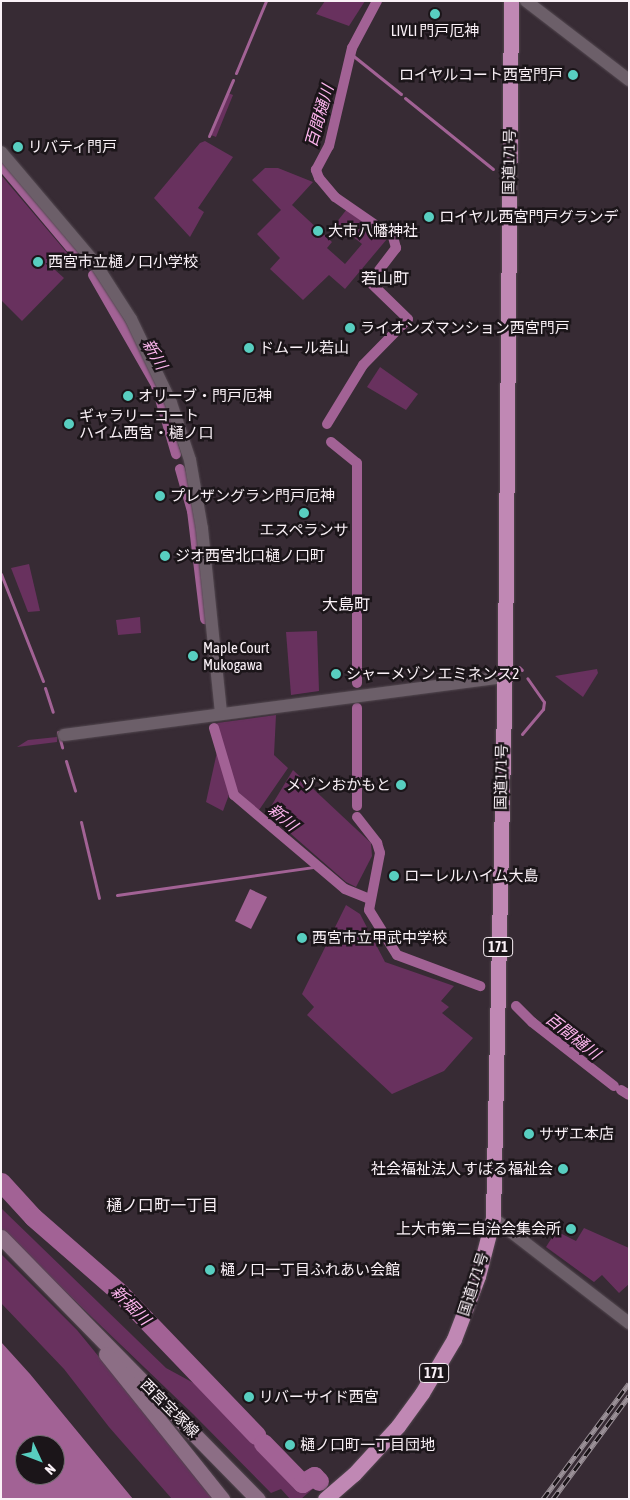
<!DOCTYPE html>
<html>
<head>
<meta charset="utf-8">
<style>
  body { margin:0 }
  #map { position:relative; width:630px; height:1500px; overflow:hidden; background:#372b34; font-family:"Asap Condensed","Noto Sans JP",sans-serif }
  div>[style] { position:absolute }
  .green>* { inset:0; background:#68315e }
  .water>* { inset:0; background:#a26295 }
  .stream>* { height:3px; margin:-1.5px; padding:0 1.5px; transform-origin:1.5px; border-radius:1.5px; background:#a26295 }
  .canal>* { height:10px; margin:-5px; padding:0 5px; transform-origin:5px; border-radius:5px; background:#a26295 }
  .river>* { height:19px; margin:-9.5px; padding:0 9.5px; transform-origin:9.5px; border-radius:9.5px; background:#a26295 }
  .roads { filter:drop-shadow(0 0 1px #534850) drop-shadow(0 0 1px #534850) }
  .tertiary>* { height:12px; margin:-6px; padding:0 6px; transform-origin:6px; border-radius:6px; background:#6c5f69 }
  .secondary>* { height:15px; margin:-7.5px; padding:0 7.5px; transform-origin:7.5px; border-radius:7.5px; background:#8c6e85 }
  .trunk>* { height:15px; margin:-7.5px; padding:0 7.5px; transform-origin:7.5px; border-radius:7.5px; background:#c088b4 }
  .rail>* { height:5px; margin-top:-2.5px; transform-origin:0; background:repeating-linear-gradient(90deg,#1b1519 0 9px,#9b9198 0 18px); box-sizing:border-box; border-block:1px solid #9b9198 }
  .dots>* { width:14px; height:14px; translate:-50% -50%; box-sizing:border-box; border:2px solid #1b1519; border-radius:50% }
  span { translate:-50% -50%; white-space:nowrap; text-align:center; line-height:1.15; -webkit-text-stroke:5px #1b1519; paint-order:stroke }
  .shield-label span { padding:1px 4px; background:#1b1519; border:1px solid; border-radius:4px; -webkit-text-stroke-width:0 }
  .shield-label { font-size:14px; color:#faf1f7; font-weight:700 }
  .poi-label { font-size:15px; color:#faf1f7 }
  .right { translate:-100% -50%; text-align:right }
  .left { translate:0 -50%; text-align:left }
  .street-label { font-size:15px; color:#faf1f7 }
  .water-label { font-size:16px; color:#fdb5ee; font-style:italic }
  .neighbourhood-label { font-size:16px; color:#faf1f7 }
  .frame { position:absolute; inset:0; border:2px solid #faf1f7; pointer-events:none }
  .north { position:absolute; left:15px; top:1435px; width:50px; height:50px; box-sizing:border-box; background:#1b1519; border:1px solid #746d72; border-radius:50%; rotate:133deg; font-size:14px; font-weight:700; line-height:20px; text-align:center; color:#faf1f7 }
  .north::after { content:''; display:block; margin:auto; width:18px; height:22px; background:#58cec0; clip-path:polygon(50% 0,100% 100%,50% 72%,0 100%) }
</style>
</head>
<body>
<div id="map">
  <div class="green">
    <i style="clip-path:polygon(325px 1px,365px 1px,349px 26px,316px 14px)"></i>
    <i style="clip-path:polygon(228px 93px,233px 95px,216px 137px,211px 135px)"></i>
    <i style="clip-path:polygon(205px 141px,233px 157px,198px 208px,204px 212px,190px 237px,154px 198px,200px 143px)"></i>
    <i style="clip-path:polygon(265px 168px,278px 168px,313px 182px,292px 205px,332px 242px,327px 248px,345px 264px,362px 244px,336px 223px,347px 209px,373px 225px,387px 239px,345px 289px,329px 275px,303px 300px,270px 269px,280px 258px,257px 234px,281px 210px,252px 180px)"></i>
    <i style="clip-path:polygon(1px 175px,68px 254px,54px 269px,64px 278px,22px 321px,1px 300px)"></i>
    <i style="clip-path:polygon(380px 367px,418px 394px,406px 410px,367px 387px)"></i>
    <i style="clip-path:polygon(29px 564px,40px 611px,28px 612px,11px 568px)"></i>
    <i style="clip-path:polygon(140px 617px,141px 633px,118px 635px,116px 620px)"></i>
    <i style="clip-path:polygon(317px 631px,319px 691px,291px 695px,286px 632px)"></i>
    <i style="clip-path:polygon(597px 669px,598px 673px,583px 697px,555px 676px)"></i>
    <i style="clip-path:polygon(276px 715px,274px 755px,288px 768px,259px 810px,237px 791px,217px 723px)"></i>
    <i style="clip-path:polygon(57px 737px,57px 742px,17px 747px,28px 740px)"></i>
    <i style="clip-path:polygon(217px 752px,230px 792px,223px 811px,206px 802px)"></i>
    <i style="clip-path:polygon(293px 770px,371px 843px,372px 856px,356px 887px,346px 882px,267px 813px)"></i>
    <i style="clip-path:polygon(346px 905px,360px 914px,385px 962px,454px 986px,441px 1001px,449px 1007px,442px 1013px,473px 1038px,444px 1071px,392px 1094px,307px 1015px,314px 1007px,302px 994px)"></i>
    <i style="clip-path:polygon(1px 1208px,166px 1368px,212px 1393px,280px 1465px,321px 1482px,301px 1499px,290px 1499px,281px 1489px,271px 1493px,193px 1414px,1px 1230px)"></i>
    <i style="clip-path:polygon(584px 1228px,629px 1248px,629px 1284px,619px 1293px,602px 1275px,594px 1282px,546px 1247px,556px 1231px,576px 1241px)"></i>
    <i style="clip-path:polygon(1px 1254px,77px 1330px,215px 1499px,172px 1499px,109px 1427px,64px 1369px,1px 1303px)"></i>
  </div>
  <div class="water">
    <i style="clip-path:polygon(250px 889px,267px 897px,251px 929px,235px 921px)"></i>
    <i style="clip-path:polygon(evenodd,1px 1342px,30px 1374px,133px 1499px,1px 1499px,1px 1342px,25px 1445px,55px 1445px,55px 1475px,25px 1475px,25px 1445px)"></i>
  </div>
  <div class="stream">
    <i style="left:351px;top:54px;width:64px;rotate:38.7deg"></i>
    <i style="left:236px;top:73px;width:78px;rotate:-67.4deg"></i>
    <i style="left:405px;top:98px;width:113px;rotate:38.9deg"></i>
    <i style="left:209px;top:136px;width:61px;rotate:-66.8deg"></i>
    <i style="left:1px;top:574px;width:115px;rotate:68.6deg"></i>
    <i style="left:519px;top:667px;width:4px;rotate:45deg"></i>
    <i style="left:45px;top:688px;width:25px;rotate:72deg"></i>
    <i style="left:58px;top:732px;width:16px;rotate:75deg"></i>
    <i style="left:522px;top:734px;width:33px;rotate:-50deg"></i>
    <i style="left:543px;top:709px;width:7px;rotate:-82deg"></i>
    <i style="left:544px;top:702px;width:29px;rotate:-125deg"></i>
    <i style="left:66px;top:761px;width:31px;rotate:73deg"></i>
    <i style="left:81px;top:822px;width:78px;rotate:76.7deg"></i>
    <i style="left:117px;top:895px;width:205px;rotate:-8.1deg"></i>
  </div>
  <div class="canal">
    <i style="left:1px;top:165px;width:131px;rotate:50deg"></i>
    <i style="left:93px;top:275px;width:127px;rotate:60.2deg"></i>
    <i style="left:156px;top:385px;width:72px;rotate:73.8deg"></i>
    <i style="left:327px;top:424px;width:69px;rotate:-58.6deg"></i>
    <i style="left:363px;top:365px;width:64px;rotate:-45.6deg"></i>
    <i style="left:408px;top:319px;width:53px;rotate:-135.8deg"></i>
    <i style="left:370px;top:282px;width:43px;rotate:-52.6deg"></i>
    <i style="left:396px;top:248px;width:11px;rotate:-105deg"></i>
    <i style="left:393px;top:237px;width:70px;rotate:-145.4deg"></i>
    <i style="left:335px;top:197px;width:25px;rotate:-130deg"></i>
    <i style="left:319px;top:178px;width:9px;rotate:-111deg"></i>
    <i style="left:316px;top:170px;width:27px;rotate:-62deg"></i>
    <i style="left:329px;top:146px;width:101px;rotate:-76.8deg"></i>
    <i style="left:352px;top:48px;width:53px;rotate:-62deg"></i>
    <i style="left:331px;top:442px;width:33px;rotate:39deg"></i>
    <i style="left:357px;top:463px;width:220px;rotate:90deg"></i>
    <i style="left:180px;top:469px;width:44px;rotate:74.1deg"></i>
    <i style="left:192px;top:511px;width:109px;rotate:83.1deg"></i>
    <i style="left:214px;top:728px;width:70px;rotate:73.4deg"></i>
    <i style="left:234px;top:795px;width:145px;rotate:40.3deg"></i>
    <i style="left:345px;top:889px;width:27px;rotate:22deg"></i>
    <i style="left:357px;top:806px;width:98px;rotate:-90deg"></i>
    <i style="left:357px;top:817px;width:33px;rotate:52deg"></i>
    <i style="left:377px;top:843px;width:10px;rotate:73deg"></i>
    <i style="left:380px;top:853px;width:58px;rotate:100.9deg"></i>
    <i style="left:369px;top:910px;width:53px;rotate:58.1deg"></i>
    <i style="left:397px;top:955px;width:89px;rotate:20.5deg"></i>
    <i style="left:516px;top:1006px;width:23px;rotate:45deg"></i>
    <i style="left:532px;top:1022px;width:104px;rotate:38deg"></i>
    <i style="left:621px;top:1090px;width:9px;rotate:32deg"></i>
  </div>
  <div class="river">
    <i style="left:1px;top:1182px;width:47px;rotate:47.6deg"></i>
    <i style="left:33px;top:1217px;width:116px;rotate:41.1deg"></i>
    <i style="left:120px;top:1293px;width:197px;rotate:46.2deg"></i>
    <i style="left:263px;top:1443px;width:56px;rotate:45.7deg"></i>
    <i style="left:302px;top:1483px;width:14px;rotate:-30deg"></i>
    <i style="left:314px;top:1476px;width:7px;rotate:45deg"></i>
  </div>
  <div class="roads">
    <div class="tertiary">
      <i style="left:526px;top:1px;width:130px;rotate:37.5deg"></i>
      <i style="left:1px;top:152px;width:145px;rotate:49.7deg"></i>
      <i style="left:95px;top:263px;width:67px;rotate:57.3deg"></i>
      <i style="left:131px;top:319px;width:93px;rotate:64.5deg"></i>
      <i style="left:171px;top:403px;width:60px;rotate:71.6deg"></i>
      <i style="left:190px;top:460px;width:70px;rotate:80.1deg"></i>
      <i style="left:202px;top:529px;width:186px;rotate:84.1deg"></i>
      <i style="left:64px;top:735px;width:443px;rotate:-7.5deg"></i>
      <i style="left:493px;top:1218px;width:172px;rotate:37.7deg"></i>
    </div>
    <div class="secondary">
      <i style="left:1px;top:1237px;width:367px;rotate:45.6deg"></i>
      <i style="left:106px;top:1354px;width:186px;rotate:51.3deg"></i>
    </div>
    <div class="trunk">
      <i style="left:325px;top:1499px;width:38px;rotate:-41deg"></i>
      <i style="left:354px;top:1474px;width:65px;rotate:-47.5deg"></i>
      <i style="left:398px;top:1426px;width:41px;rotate:-54deg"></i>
      <i style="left:422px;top:1393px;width:63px;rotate:-59.3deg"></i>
      <i style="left:454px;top:1339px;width:67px;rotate:-69.1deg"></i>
      <i style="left:478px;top:1276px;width:60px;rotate:-75.5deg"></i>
      <i style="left:493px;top:1218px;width:558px;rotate:-88.77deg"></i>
      <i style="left:505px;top:660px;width:659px;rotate:-89.48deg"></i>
    </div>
  </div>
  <div class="rail">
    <i style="left:543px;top:1499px;width:144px;rotate:-53.4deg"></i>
    <i style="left:553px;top:1499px;width:128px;rotate:-53.6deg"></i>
  </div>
  <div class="dots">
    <i style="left:435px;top:14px;background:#58cec0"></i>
    <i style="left:573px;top:75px;background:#58cec0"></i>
    <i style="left:18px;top:147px;background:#58cec0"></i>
    <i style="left:429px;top:217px;background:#58cec0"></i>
    <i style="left:318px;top:231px;background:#58cec0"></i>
    <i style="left:38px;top:262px;background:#58cec0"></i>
    <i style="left:350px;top:328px;background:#58cec0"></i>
    <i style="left:249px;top:348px;background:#58cec0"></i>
    <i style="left:128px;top:396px;background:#58cec0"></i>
    <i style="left:69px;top:424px;background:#58cec0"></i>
    <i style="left:160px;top:496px;background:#58cec0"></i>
    <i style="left:304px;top:513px;background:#58cec0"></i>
    <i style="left:165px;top:556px;background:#58cec0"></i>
    <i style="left:193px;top:656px;background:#58cec0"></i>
    <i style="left:336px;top:674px;background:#58cec0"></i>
    <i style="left:401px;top:785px;background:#58cec0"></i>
    <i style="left:394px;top:876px;background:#58cec0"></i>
    <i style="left:302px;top:938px;background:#58cec0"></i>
    <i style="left:529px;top:1134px;background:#58cec0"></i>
    <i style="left:563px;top:1169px;background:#58cec0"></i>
    <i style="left:571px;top:1229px;background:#58cec0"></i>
    <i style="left:210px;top:1270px;background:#58cec0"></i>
    <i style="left:249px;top:1397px;background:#58cec0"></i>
    <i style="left:290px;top:1445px;background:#58cec0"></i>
  </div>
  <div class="shield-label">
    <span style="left:498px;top:947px">171</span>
    <span style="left:434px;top:1373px">171</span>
  </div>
  <div class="poi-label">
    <span style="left:435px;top:31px">LIVLI 門戸厄神</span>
    <span class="right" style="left:563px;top:75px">ロイヤルコート西宮門戸</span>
    <span class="left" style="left:28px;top:147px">リバティ門戸</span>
    <span class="left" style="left:439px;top:217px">ロイヤル西宮門戸グランデ</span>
    <span class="left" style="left:328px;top:231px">大市八幡神社</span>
    <span class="left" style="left:48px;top:262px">西宮市立樋ノ口小学校</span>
    <span class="left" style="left:360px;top:328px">ライオンズマンション西宮門戸</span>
    <span class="left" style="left:259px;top:348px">ドムール若山</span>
    <span class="left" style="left:138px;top:396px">オリーブ・門戸厄神</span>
    <span class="left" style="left:79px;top:424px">ギャラリーコート<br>ハイム西宮・樋ノ口</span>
    <span class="left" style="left:170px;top:496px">プレザングラン門戸厄神</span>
    <span style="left:304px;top:530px">エスペランサ</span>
    <span class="left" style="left:175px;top:556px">ジオ西宮北口樋ノ口町</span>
    <span class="left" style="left:203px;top:656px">Maple Court<br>Mukogawa</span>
    <span class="left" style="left:346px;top:674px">シャーメゾン エミネンス2</span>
    <span class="right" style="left:391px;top:785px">メゾンおかもと</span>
    <span class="left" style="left:404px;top:876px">ローレルハイム大島</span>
    <span class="left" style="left:312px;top:938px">西宮市立甲武中学校</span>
    <span class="left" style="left:539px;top:1134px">サザエ本店</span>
    <span class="right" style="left:553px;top:1169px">社会福祉法人 すばる福祉会</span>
    <span class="right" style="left:561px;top:1229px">上大市第二自治会集会所</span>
    <span class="left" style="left:220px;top:1270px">樋ノ口一丁目ふれあい会館</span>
    <span class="left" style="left:259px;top:1397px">リバーサイド西宮</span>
    <span class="left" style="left:300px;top:1445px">樋ノ口町一丁目団地</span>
  </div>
  <div class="street-label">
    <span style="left:509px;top:162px;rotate:-89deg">国道171号</span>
    <span style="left:501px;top:777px;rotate:-89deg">国道171号</span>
    <span style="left:473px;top:1284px;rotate:-72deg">国道171号</span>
    <span style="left:170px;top:1408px;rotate:45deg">西宮宝塚線</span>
  </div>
  <div class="water-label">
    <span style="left:319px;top:116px;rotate:-74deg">百間樋川</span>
    <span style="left:155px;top:354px;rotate:60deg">新川</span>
    <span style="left:283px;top:817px;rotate:41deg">新川</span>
    <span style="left:573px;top:1036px;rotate:38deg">百間樋川</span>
    <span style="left:131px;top:1305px;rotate:45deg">新堀川</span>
  </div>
  <div class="neighbourhood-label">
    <span style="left:385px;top:278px">若山町</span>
    <span style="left:346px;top:604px">大島町</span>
    <span style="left:162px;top:1205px">樋ノ口町一丁目</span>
  </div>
  <div class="frame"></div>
  <div class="north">N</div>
</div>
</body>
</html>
